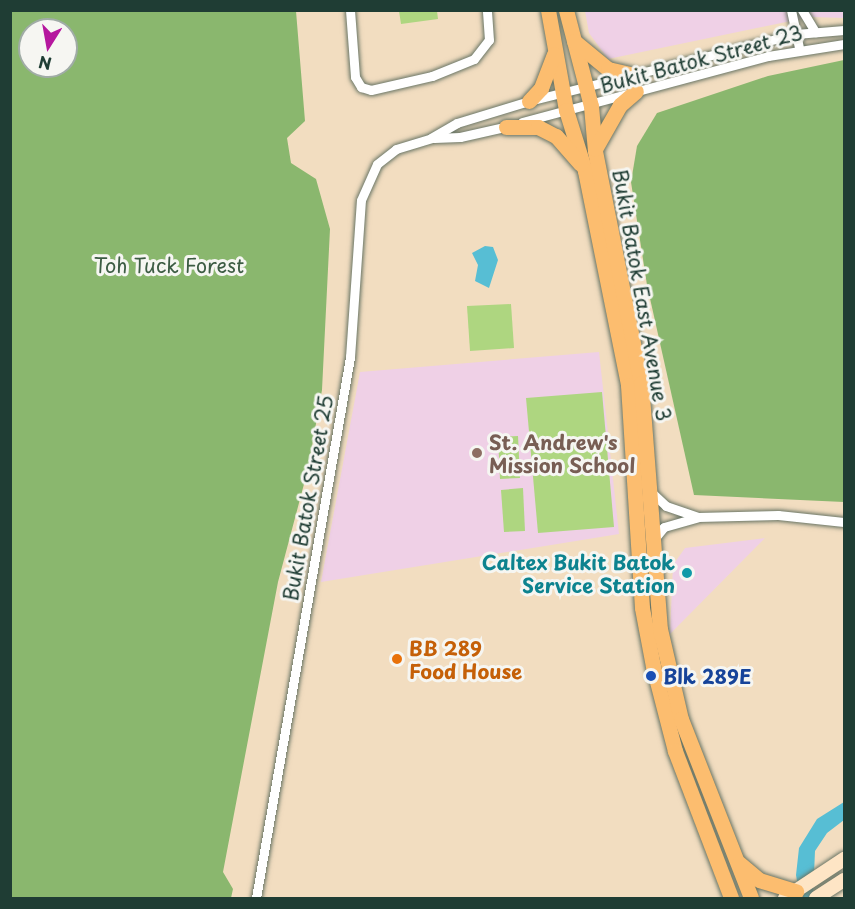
<!DOCTYPE html>
<html>
<head>
<meta charset="utf-8">
<style>
  body { margin:0 }
  #map { position:relative; width:855px; height:909px; overflow:hidden; background:#f2ddc0; font-family:"Playpen Sans",sans-serif }
  div>[style] { position:absolute }
  .built>* { inset:0; background:#efd0e6 }
  .green>* { inset:0; background:#aed680 }
  .forest>* { inset:0; background:#8ab76e }
  .water>* { inset:0; background:#57bed4 }
  .roads { filter:drop-shadow(0 0 2px #697565) drop-shadow(0 0 2px #697565) }
  .street>* { height:9px; margin:-4.5px; padding:0 4.5px; transform-origin:4.5px; border-radius:4.5px; background:#fff }
  .secondary>* { height:14px; margin:-7px; padding:0 7px; transform-origin:7px; border-radius:7px; background:#fee5c5 }
  .primary>* { height:15px; margin:-7.5px; padding:0 7.5px; transform-origin:7.5px; border-radius:7.5px; background:#fcbd6f }
  .dots>* { width:16px; height:16px; translate:-50% -50%; box-sizing:border-box; border:3px solid #f6f6f2; border-radius:50% }
  span { translate:-50% -50%; white-space:nowrap; text-align:center; line-height:1.15; -webkit-text-stroke:6px #f6f6f2; paint-order:stroke }
  .street-label { font-size:20px; color:#1f3d34 }
  .park-label { font-size:20px; color:#3c5c43 }
  .education-label { font-size:20px; color:#785e54; font-weight:700 }
  .left { translate:0 -50%; text-align:left }
  .culture-label { font-size:20px; color:#0d838f; font-weight:700 }
  .right { translate:-100% -50%; text-align:right }
  .food-label { font-size:20px; color:#c56008; font-weight:700 }
  .transit-label { font-size:20px; color:#164399; font-weight:700 }
  .frame { position:absolute; inset:0; border:12px solid #1f3d34; pointer-events:none }
  .north { position:absolute; left:18px; top:18px; width:60px; height:60px; box-sizing:border-box; background:#f6f6f2; border:2px solid #a0aca6; border-radius:50%; rotate:191deg; font-size:16px; font-weight:700; line-height:24px; text-align:center; color:#1f3d34 }
  .north::after { content:''; display:block; margin:auto; width:21px; height:27px; background:#b5179e; clip-path:polygon(50% 0,100% 100%,50% 72%,0 100%) }
</style>
</head>
<body>
<div id="map">
  <div class="built">
    <i style="clip-path:polygon(844px 10px,844px 18px,810px 17px,608px 59px,589px 33px,585px 11px)"></i>
    <i style="clip-path:polygon(599px 352px,619px 534px,321px 582px,360px 372px)"></i>
    <i style="clip-path:polygon(765px 538px,670px 634px,673px 565px,685px 548px)"></i>
  </div>
  <div class="green">
    <i style="clip-path:polygon(399px 11px,437px 11px,438px 19px,401px 24px)"></i>
    <i style="clip-path:polygon(511px 304px,514px 348px,470px 351px,467px 306px)"></i>
    <i style="clip-path:polygon(602px 392px,614px 527px,538px 533px,526px 398px)"></i>
    <i style="clip-path:polygon(518px 436px,520px 478px,500px 479px,498px 437px)"></i>
    <i style="clip-path:polygon(523px 488px,525px 531px,504px 532px,501px 490px)"></i>
  </div>
  <div class="forest">
    <i style="clip-path:polygon(evenodd,10px 11px,296px 11px,305px 121px,287px 138px,291px 163px,316px 179px,330px 229px,322px 390px,308px 469px,278px 582px,223px 872px,233px 889px,231px 898px,11px 898px,10px 11px,30px 30px,66px 30px,66px 66px,30px 66px,30px 30px)"></i>
    <i style="clip-path:polygon(844px 60px,844px 502px,694px 495px,647px 285px,631px 182px,637px 146px,657px 113px,768px 76px)"></i>
  </div>
  <div class="water">
    <i style="clip-path:polygon(485px 246px,493px 247px,498px 260px,489px 288px,475px 281px,478px 265px,472px 253px)"></i>
    <i style="clip-path:polygon(844px 802px,844px 820px,827px 833px,815px 851px,813px 898px,800px 898px,796px 875px,799px 848px,817px 819px)"></i>
  </div>
  <div class="roads">
    <div class="street">
      <i style="left:350px;top:10px;width:67px;rotate:85.7deg"></i>
      <i style="left:355px;top:77px;width:12px;rotate:59deg"></i>
      <i style="left:361px;top:87px;width:10px;rotate:17deg"></i>
      <i style="left:371px;top:90px;width:63px;rotate:-12.9deg"></i>
      <i style="left:432px;top:76px;width:45px;rotate:-22deg"></i>
      <i style="left:474px;top:59px;width:24px;rotate:-52deg"></i>
      <i style="left:489px;top:40px;width:30px;rotate:-94deg"></i>
      <i style="left:791px;top:10px;width:40px;rotate:78deg"></i>
      <i style="left:802px;top:10px;width:26px;rotate:59deg"></i>
      <i style="left:522px;top:122px;width:255px;rotate:-15deg"></i>
      <i style="left:768px;top:56px;width:77px;rotate:-9deg"></i>
      <i style="left:434px;top:138px;width:26px;rotate:-2deg"></i>
      <i style="left:460px;top:137px;width:50px;rotate:-12.7deg"></i>
      <i style="left:649px;top:490px;width:23px;rotate:43deg"></i>
      <i style="left:666px;top:506px;width:34px;rotate:19deg"></i>
      <i style="left:655px;top:538px;width:14px;rotate:-51deg"></i>
      <i style="left:664px;top:527px;width:35px;rotate:-16deg"></i>
      <i style="left:698px;top:517px;width:80px;rotate:-1.4deg"></i>
      <i style="left:778px;top:515px;width:66px;rotate:6.1deg"></i>
      <i style="left:256px;top:898px;width:549px;rotate:-80.14deg"></i>
      <i style="left:350px;top:357px;width:157px;rotate:-86deg"></i>
      <i style="left:361px;top:200px;width:39px;rotate:-66deg"></i>
      <i style="left:377px;top:164px;width:24px;rotate:-38deg"></i>
      <i style="left:396px;top:149px;width:37px;rotate:-17deg"></i>
      <i style="left:431px;top:138px;width:30px;rotate:-30deg"></i>
      <i style="left:457px;top:123px;width:75px;rotate:-17deg"></i>
      <i style="left:529px;top:101px;width:275px;rotate:-14.1deg"></i>
      <i style="left:796px;top:34px;width:48px;rotate:-4.8deg"></i>
    </div>
    <div class="secondary">
      <i style="left:785px;top:898px;width:71px;rotate:-33.5deg"></i>
      <i style="left:816px;top:898px;width:33px;rotate:-33deg"></i>
    </div>
    <div class="primary">
      <i style="left:548px;top:10px;width:102px;rotate:79.8deg"></i>
      <i style="left:566px;top:110px;width:64px;rotate:72.7deg"></i>
      <i style="left:585px;top:171px;width:218px;rotate:78.6deg"></i>
      <i style="left:628px;top:385px;width:223px;rotate:86.4deg"></i>
      <i style="left:642px;top:608px;width:59px;rotate:79.3deg"></i>
      <i style="left:653px;top:666px;width:88px;rotate:75.5deg"></i>
      <i style="left:675px;top:751px;width:157px;rotate:69.1deg"></i>
      <i style="left:566px;top:10px;width:99px;rotate:75.4deg"></i>
      <i style="left:591px;top:106px;width:45px;rotate:84.9deg"></i>
      <i style="left:595px;top:151px;width:237px;rotate:78.8deg"></i>
      <i style="left:641px;top:383px;width:247px;rotate:85.6deg"></i>
      <i style="left:660px;top:629px;width:92px;rotate:76.9deg"></i>
      <i style="left:681px;top:719px;width:192px;rotate:68.6deg"></i>
      <i style="left:574px;top:41px;width:44px;rotate:39.5deg"></i>
      <i style="left:608px;top:69px;width:27px;rotate:13deg"></i>
      <i style="left:529px;top:101px;width:18px;rotate:-47deg"></i>
      <i style="left:541px;top:88px;width:36px;rotate:-69deg"></i>
      <i style="left:506px;top:127px;width:32px"></i>
      <i style="left:538px;top:127px;width:20px;rotate:27deg"></i>
      <i style="left:556px;top:136px;width:37px;rotate:49deg"></i>
      <i style="left:595px;top:149px;width:51px;rotate:-60.4deg"></i>
      <i style="left:620px;top:105px;width:21px;rotate:-41deg"></i>
      <i style="left:739px;top:863px;width:26px;rotate:40deg"></i>
      <i style="left:759px;top:880px;width:39px;rotate:17deg"></i>
    </div>
  </div>
  <div class="dots">
    <i style="left:477px;top:453px;background:#8d6e63"></i>
    <i style="left:687px;top:573px;background:#0f9aa8"></i>
    <i style="left:397px;top:659px;background:#e8710a"></i>
    <i style="left:651px;top:676px;background:#1a4fb4"></i>
  </div>
  <div class="street-label">
    <span style="left:701px;top:59px;rotate:-15deg">Bukit Batok Street 23</span>
    <span style="left:642px;top:295px;rotate:80deg">Bukit Batok East Avenue 3</span>
    <span style="left:308px;top:498px;rotate:-80deg">Bukit Batok Street 25</span>
  </div>
  <div class="park-label">
    <span style="left:169px;top:265px">Toh Tuck Forest</span>
  </div>
  <div class="education-label">
    <span class="left" style="left:489px;top:454px">St. Andrew's<br>Mission School</span>
  </div>
  <div class="culture-label">
    <span class="right" style="left:675px;top:574px">Caltex Bukit Batok<br>Service Station</span>
  </div>
  <div class="food-label">
    <span class="left" style="left:409px;top:660px">BB 289<br>Food House</span>
  </div>
  <div class="transit-label">
    <span class="left" style="left:663px;top:676px">Blk 289E</span>
  </div>
  <div class="frame"></div>
  <div class="north">N</div>
</div>
</body>
</html>
